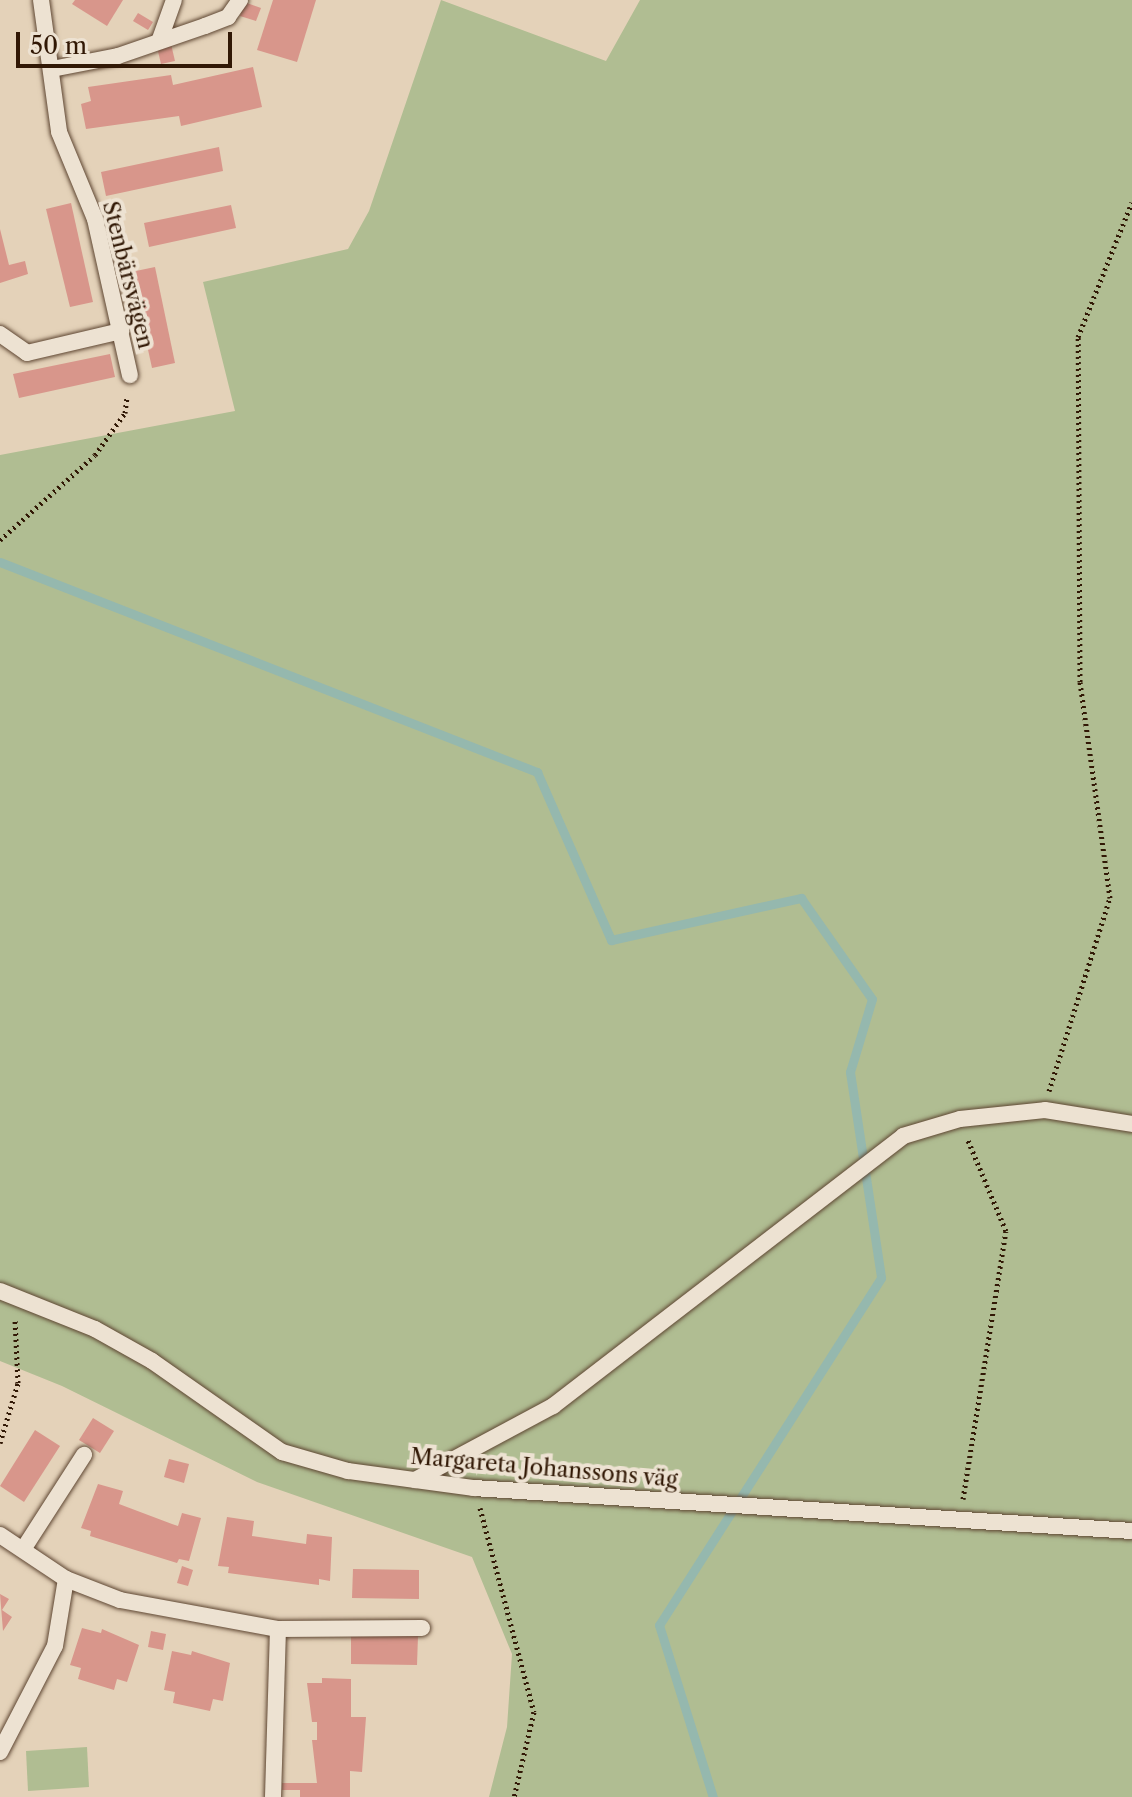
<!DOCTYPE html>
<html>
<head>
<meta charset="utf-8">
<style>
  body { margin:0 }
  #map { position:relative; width:1132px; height:1797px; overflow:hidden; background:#e4d2b9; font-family:"Libre Caslon Text",serif }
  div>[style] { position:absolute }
  .green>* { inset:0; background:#b0bd92 }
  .stream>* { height:9px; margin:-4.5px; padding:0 4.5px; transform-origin:4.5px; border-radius:4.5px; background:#95b8ae }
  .building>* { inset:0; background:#d8968b }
  .path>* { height:5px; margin-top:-2.5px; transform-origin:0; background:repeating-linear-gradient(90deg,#311805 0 2px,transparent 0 6px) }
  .roads { filter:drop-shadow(0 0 2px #5e4632) drop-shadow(0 0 2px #5e4632) }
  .lane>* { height:16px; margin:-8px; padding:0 8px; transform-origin:8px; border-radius:8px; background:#ede2d2 }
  span { translate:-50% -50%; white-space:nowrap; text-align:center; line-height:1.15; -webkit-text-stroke:8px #ede2d2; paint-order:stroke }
  .street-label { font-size:22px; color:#311805 }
  .scale { position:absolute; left:16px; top:32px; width:216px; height:36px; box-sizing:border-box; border:4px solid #311805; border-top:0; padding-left:10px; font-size:24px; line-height:28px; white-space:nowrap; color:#311805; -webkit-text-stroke:6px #ede2d2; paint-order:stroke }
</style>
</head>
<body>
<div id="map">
  <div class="green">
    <i style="clip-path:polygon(441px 0,606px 61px,640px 0,1132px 0,1132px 1797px,489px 1797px,507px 1727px,512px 1654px,472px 1557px,257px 1482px,62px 1386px,0 1361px,0 455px,235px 411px,203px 282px,348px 249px,369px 211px)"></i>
    <i style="clip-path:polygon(87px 1747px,89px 1787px,28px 1791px,26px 1751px)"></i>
  </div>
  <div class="stream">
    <i style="left:0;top:562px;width:577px;rotate:21.36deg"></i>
    <i style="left:537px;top:772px;width:184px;rotate:66.2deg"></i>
    <i style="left:611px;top:940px;width:195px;rotate:-12.5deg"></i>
    <i style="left:801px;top:898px;width:123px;rotate:54.9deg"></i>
    <i style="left:872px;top:999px;width:76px;rotate:106.8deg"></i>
    <i style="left:850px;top:1072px;width:208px;rotate:81.4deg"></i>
    <i style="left:881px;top:1278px;width:412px;rotate:122.6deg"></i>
    <i style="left:659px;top:1625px;width:180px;rotate:72.6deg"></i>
  </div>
  <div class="building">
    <i style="clip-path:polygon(75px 0,123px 0,107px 26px,72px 4px)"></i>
    <i style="clip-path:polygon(273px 0,316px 0,297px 62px,257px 50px)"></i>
    <i style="clip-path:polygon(244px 2px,261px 8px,256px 21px,240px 16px)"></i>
    <i style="clip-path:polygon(138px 13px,153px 22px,148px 30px,133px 21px)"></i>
    <i style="clip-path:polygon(171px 44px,175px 61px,161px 64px,157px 47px)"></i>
    <i style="clip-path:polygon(253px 67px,262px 107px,181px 126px,179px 116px,86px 129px,81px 104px,91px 101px,88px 87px,171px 75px,173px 85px)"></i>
    <i style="clip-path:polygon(219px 147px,223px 171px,106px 196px,101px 172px)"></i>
    <i style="clip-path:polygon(71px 203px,93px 302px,70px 307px,46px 209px)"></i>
    <i style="clip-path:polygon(231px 205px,236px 228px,149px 247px,144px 223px)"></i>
    <i style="clip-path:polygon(0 229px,9px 265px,25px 261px,28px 274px,0 283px)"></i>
    <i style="clip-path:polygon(155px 267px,175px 363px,152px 368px,131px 272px)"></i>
    <i style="clip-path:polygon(110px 354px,115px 377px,19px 398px,13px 374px)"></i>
    <i style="clip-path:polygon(93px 1418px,114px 1431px,100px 1453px,79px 1440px)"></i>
    <i style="clip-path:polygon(35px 1430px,60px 1446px,24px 1502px,0 1486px)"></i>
    <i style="clip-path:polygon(169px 1459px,189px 1464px,184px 1483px,164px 1477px)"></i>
    <i style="clip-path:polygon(98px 1484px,123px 1491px,119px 1504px,172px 1524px,178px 1526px,182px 1513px,201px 1518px,189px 1561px,179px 1559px,177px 1563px,90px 1536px,91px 1531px,81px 1528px)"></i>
    <i style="clip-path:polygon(227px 1517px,254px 1521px,252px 1536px,306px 1544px,307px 1534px,332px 1537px,330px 1581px,319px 1579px,319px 1585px,228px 1573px,229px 1567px,218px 1566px)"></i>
    <i style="clip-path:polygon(182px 1566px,193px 1570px,188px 1586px,177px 1583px)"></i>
    <i style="clip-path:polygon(353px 1569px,419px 1570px,419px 1599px,352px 1598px)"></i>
    <i style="clip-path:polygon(0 1594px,9px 1599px,2px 1610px,12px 1617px,3px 1631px)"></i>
    <i style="clip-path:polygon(82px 1628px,101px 1633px,102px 1629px,139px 1645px,127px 1682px,117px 1679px,114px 1690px,78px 1679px,81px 1668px,70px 1665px)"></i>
    <i style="clip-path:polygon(151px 1631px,166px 1634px,163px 1650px,148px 1647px)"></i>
    <i style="clip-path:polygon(351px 1635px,418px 1636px,417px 1665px,351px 1664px)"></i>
    <i style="clip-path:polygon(172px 1651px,191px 1655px,192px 1651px,230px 1663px,223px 1701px,213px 1699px,210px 1711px,173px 1703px,175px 1692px,164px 1690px)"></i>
    <i style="clip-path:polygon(322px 1678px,351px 1679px,351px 1717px,366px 1717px,362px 1772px,350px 1771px,350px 1797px,300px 1797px,300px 1790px,282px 1790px,282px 1783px,317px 1783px,312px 1740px,317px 1740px,317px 1722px,312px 1722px,307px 1683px,322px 1683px)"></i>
  </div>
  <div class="path">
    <i style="left:0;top:540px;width:127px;rotate:-41.8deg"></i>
    <i style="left:95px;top:455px;width:52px;rotate:-54.5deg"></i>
    <i style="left:125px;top:413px;width:17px;rotate:-83deg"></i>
    <i style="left:1049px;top:1091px;width:202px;rotate:-72.5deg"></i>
    <i style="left:1110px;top:898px;width:218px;rotate:-97.9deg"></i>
    <i style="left:1080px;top:682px;width:345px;rotate:-90.3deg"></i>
    <i style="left:1078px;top:337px;width:145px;rotate:-68.2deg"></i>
    <i style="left:0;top:1443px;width:63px;rotate:-73.3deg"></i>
    <i style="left:18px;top:1383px;width:64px;rotate:-92.7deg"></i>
    <i style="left:963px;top:1499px;width:271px;rotate:-80.9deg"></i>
    <i style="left:1006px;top:1231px;width:99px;rotate:-112.7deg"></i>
    <i style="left:480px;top:1508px;width:211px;rotate:75.2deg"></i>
    <i style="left:534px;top:1712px;width:87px;rotate:103.2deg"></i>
  </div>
  <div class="roads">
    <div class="lane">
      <i style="left:41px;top:0;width:133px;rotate:82.2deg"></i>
      <i style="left:59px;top:132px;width:94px;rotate:67.5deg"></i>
      <i style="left:95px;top:219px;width:160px;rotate:77.4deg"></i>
      <i style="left:160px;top:39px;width:41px;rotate:-70.3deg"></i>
      <i style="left:52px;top:69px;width:67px;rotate:-11.1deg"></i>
      <i style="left:118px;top:56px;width:92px;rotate:-19deg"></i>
      <i style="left:205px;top:26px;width:25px;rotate:-21deg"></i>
      <i style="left:228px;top:17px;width:21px;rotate:-55deg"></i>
      <i style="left:0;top:334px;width:33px;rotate:35deg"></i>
      <i style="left:27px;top:353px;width:97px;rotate:-13.2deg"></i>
      <i style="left:0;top:1291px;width:102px;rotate:21.8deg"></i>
      <i style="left:95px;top:1329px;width:65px;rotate:29.3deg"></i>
      <i style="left:152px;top:1361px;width:159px;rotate:35deg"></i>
      <i style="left:282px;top:1452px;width:69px;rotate:16.1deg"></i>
      <i style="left:348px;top:1471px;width:127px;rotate:7.7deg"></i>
      <i style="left:474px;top:1488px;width:659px;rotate:3.74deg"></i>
      <i style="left:415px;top:1480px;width:157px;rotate:-28.2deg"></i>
      <i style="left:553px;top:1406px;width:442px;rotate:-37.6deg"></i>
      <i style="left:903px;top:1136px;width:59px;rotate:-16.6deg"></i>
      <i style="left:960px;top:1119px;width:85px;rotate:-6deg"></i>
      <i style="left:1045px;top:1110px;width:88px;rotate:9.1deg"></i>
      <i style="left:0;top:1535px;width:79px;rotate:33.7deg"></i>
      <i style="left:66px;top:1579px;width:58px;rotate:21.3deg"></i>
      <i style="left:120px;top:1600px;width:161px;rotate:10.4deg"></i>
      <i style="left:278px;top:1629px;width:144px;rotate:-0.4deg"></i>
      <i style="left:24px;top:1548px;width:111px;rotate:-57.2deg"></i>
      <i style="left:0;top:1752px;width:119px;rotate:-62.6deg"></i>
      <i style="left:55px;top:1646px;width:68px;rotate:-80.7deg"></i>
      <i style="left:273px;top:1797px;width:168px;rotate:-88.3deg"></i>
    </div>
  </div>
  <div class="street-label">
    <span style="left:128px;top:275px;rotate:76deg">Stenbärsvägen</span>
    <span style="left:544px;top:1468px;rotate:5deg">Margareta Johanssons väg</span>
  </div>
  <div class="scale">50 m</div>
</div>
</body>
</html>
